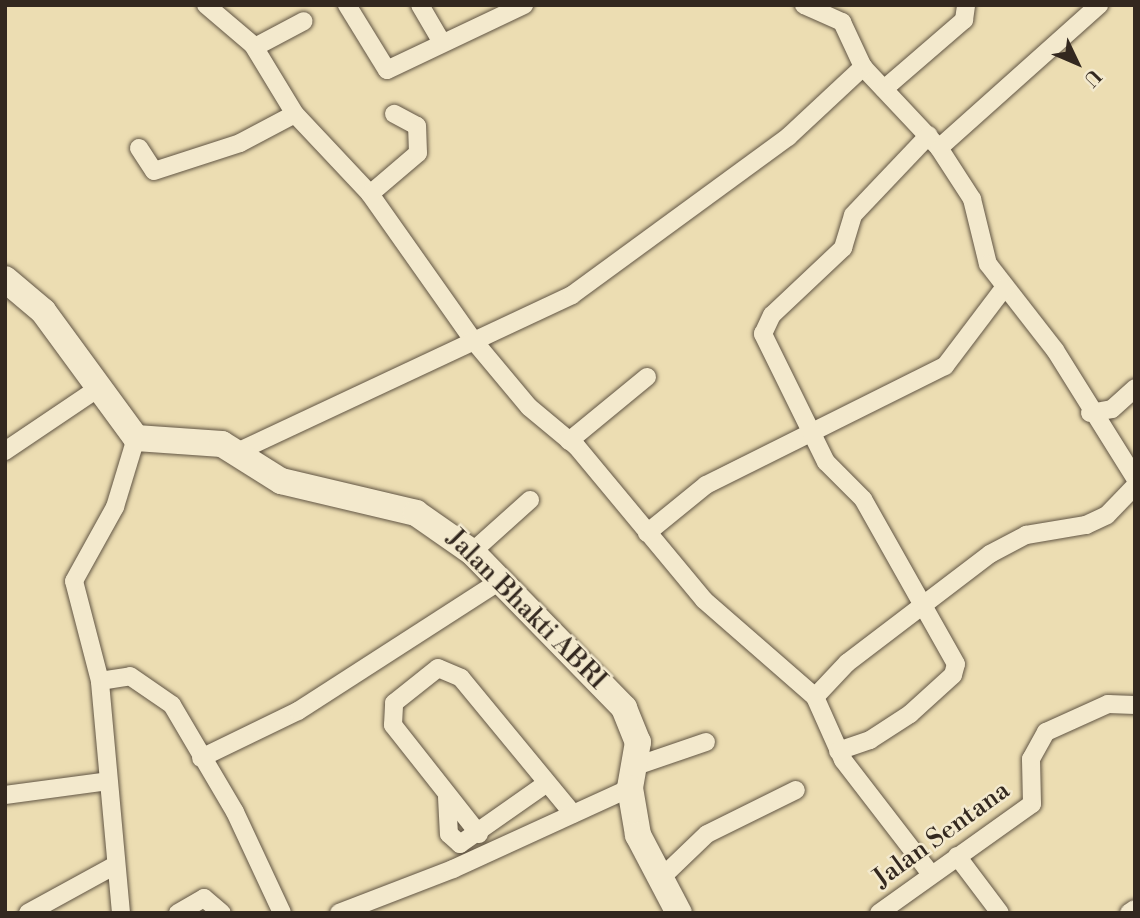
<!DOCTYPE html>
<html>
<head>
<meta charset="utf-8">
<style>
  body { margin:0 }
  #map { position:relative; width:1140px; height:918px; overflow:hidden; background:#ecddb2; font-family:"Libre Bodoni",serif }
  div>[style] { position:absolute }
  .roads { filter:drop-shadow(0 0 2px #615544) drop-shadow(0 0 2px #615544) }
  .street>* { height:18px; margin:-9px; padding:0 9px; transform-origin:9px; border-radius:9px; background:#f3e9cd }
  .secondary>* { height:26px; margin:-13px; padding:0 13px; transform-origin:13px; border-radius:13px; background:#f3e9cd }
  span { translate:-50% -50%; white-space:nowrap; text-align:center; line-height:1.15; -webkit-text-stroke:5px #f3e9cd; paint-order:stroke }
  .street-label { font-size:26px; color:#33281f }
  .frame { position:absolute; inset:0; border:7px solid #33281f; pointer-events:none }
  .north { position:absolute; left:1042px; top:28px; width:70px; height:70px; -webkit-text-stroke:5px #f3e9cd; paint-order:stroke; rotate:134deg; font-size:19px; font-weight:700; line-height:28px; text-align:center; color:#33281f }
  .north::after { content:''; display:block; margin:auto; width:24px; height:32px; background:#33281f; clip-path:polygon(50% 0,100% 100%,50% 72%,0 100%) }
</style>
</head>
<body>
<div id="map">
  <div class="roads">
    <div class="street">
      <i style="left:206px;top:5px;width:62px;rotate:40.4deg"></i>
      <i style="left:253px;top:45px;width:81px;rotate:58.7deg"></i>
      <i style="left:295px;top:114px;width:110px;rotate:46.8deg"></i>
      <i style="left:370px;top:194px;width:179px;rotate:54.8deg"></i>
      <i style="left:473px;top:340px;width:87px;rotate:50.1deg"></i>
      <i style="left:529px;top:407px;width:62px;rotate:39.8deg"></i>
      <i style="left:577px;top:447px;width:199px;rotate:50.3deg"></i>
      <i style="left:704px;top:600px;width:147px;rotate:41.1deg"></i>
      <i style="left:815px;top:697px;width:69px;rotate:66deg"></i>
      <i style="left:843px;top:760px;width:143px;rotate:52.4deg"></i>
      <i style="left:347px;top:5px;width:76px;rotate:58.4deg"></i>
      <i style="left:387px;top:70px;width:152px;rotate:-25.4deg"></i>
      <i style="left:420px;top:5px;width:42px;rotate:59.7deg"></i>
      <i style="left:804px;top:5px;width:42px;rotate:24.1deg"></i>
      <i style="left:842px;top:22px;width:50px;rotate:65deg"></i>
      <i style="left:863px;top:67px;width:111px;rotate:46.8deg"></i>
      <i style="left:939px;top:148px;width:61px;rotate:57.1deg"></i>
      <i style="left:972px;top:199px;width:67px;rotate:76.2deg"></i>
      <i style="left:988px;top:264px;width:109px;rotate:52.1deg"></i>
      <i style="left:1055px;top:350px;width:151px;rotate:58deg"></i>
      <i style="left:255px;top:47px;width:55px;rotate:-28deg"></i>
      <i style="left:884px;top:89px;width:106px;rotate:-40.8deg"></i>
      <i style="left:964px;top:20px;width:15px;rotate:-82deg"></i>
      <i style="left:139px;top:148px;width:27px;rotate:57deg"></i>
      <i style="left:154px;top:171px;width:90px;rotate:-18deg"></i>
      <i style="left:240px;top:143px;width:62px;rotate:-27.8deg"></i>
      <i style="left:939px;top:148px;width:215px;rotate:-41.8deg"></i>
      <i style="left:370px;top:194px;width:63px;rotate:-40.5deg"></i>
      <i style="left:418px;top:153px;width:27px;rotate:-92deg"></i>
      <i style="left:417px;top:126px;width:26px;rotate:-152deg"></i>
      <i style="left:1090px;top:413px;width:22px;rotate:-10deg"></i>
      <i style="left:1112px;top:409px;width:31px;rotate:-42deg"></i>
      <i style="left:569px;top:441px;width:101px;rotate:-39.4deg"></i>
      <i style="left:5px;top:451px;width:111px;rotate:-34deg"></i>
      <i style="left:237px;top:452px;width:370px;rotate:-25.1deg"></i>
      <i style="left:572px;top:295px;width:268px;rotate:-36.2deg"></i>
      <i style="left:788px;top:137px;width:103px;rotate:-43deg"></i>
      <i style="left:647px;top:533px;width:76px;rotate:-39.1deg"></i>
      <i style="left:706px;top:485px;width:267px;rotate:-26.5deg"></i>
      <i style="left:945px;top:366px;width:98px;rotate:-52.9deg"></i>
      <i style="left:472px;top:552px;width:78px;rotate:-41.9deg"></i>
      <i style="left:100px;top:681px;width:30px;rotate:-9deg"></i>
      <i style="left:130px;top:676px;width:51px;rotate:34.6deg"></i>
      <i style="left:172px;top:705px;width:124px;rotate:59.5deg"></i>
      <i style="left:235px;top:812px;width:111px;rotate:65deg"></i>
      <i style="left:815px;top:697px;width:47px;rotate:-46.7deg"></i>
      <i style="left:847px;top:663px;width:180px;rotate:-37.3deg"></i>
      <i style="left:990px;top:554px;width:41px;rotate:-27.8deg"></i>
      <i style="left:1026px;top:535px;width:61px;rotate:-9.5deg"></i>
      <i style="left:1086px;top:525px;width:23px;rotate:-25deg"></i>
      <i style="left:1107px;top:515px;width:40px;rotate:-46deg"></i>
      <i style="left:838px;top:751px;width:34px;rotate:-19deg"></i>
      <i style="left:870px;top:740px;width:48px;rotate:-33deg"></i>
      <i style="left:910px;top:714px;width:58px;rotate:-42.2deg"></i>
      <i style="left:953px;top:675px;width:11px;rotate:-75deg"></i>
      <i style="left:956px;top:664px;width:189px;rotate:-119.4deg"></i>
      <i style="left:863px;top:499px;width:52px;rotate:-135deg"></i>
      <i style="left:826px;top:462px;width:143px;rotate:-116.2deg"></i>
      <i style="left:763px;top:334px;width:21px;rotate:-65deg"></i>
      <i style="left:772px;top:315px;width:98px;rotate:-43.3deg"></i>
      <i style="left:843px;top:248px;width:34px;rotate:-73deg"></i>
      <i style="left:853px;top:215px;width:110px;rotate:-46.5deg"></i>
      <i style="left:201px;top:758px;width:108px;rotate:-25.9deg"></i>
      <i style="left:298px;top:711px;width:240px;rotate:-32.8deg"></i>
      <i style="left:636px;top:766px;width:74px;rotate:-18.9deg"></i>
      <i style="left:5px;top:795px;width:104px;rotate:-7.7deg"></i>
      <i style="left:447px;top:797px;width:37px;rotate:87deg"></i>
      <i style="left:449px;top:834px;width:15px;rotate:42deg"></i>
      <i style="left:460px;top:844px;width:106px;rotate:-35deg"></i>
      <i style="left:479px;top:834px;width:139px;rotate:-128.3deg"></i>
      <i style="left:393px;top:725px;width:22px;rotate:-87deg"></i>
      <i style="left:394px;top:703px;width:56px;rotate:-38.5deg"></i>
      <i style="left:438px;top:668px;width:25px;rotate:23deg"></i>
      <i style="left:461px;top:678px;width:176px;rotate:50.5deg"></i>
      <i style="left:957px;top:856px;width:71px;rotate:53deg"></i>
      <i style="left:659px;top:880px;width:66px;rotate:-43.8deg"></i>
      <i style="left:707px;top:834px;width:99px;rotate:-26.3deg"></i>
      <i style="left:28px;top:913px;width:98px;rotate:-28.7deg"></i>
      <i style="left:121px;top:913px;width:233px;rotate:-95.2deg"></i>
      <i style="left:100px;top:681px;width:103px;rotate:-104.6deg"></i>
      <i style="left:74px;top:581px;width:85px;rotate:-61deg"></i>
      <i style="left:115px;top:507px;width:72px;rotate:-73.1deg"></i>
      <i style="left:178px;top:913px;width:30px;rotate:-30deg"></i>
      <i style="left:204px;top:898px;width:23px;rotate:40deg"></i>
      <i style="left:339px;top:913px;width:122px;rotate:-21.1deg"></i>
      <i style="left:453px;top:869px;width:195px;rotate:-24.6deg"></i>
      <i style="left:879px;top:913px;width:188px;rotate:-35.5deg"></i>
      <i style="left:1032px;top:804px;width:45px;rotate:-91.3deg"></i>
      <i style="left:1031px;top:759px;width:31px;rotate:-61deg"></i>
      <i style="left:1046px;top:732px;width:68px;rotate:-24.3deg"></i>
      <i style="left:1108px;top:704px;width:27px;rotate:2deg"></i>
      <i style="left:1129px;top:913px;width:7px;rotate:-34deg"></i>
    </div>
    <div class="secondary">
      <i style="left:5px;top:279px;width:50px;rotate:40.1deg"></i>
      <i style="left:43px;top:311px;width:157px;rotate:53.8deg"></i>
      <i style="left:136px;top:438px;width:86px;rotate:4deg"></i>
      <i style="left:222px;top:444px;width:70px;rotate:32.1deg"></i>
      <i style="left:281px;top:481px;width:139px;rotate:13.3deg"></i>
      <i style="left:416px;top:513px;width:68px;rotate:34.9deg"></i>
      <i style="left:472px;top:552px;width:218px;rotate:45.7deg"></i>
      <i style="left:624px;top:708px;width:37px;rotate:68deg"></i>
      <i style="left:638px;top:742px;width:47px;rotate:99.9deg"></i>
      <i style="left:630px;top:788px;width:48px;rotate:80.3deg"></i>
      <i style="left:638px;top:835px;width:88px;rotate:62.3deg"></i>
    </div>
  </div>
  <div class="street-label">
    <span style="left:526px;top:610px;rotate:45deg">Jalan Bhakti ABRI</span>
    <span style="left:942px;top:835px;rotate:-36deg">Jalan Sentana</span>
  </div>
  <div class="frame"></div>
  <div class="north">U</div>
</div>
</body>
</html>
